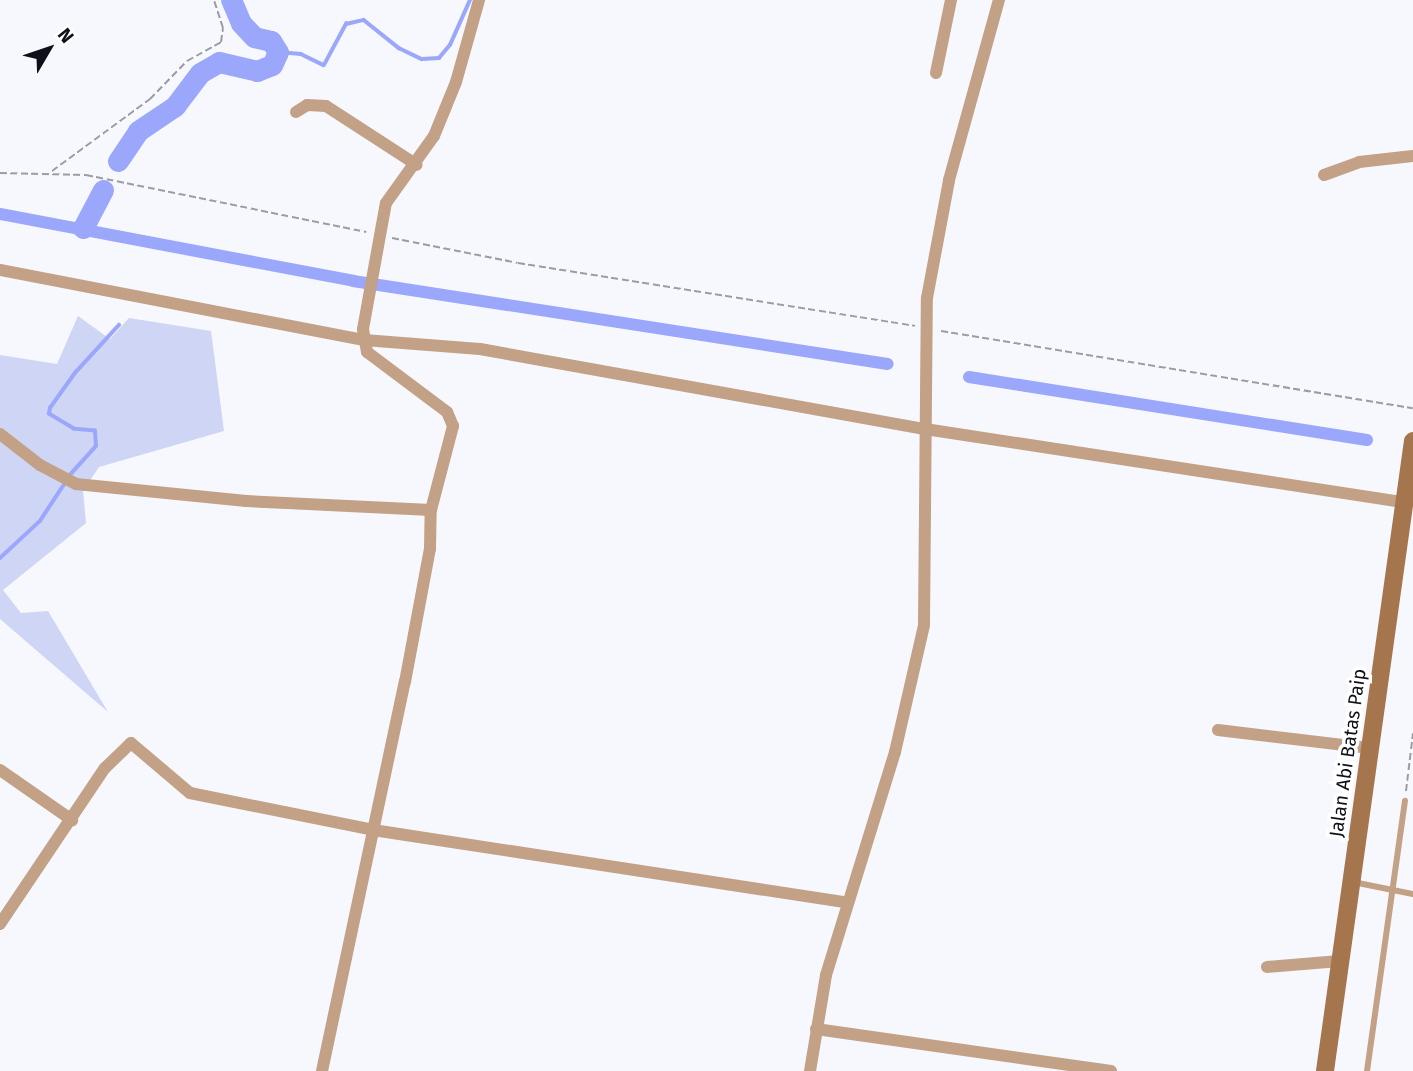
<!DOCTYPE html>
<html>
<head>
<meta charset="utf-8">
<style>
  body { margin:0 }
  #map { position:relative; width:1413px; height:1071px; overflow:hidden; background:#f7f8fd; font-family:"Fira Sans",sans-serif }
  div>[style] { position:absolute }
  .green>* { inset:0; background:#cfd5f5 }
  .stream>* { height:3.5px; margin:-1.75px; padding:0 1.75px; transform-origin:1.75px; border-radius:1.75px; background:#9ba7fa }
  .canal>* { height:12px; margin:-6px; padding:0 6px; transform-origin:6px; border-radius:6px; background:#9ba7fa }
  .river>* { height:21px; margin:-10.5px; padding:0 10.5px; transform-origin:10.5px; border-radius:10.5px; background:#9ba7fa }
  .path>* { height:2px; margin-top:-1px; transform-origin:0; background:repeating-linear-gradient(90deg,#9c9da3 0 7px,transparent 0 10.5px) }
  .lane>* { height:6px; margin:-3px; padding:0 3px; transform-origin:3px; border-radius:3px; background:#c2a186 }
  .street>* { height:12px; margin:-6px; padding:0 6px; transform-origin:6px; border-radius:6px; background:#c2a186 }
  .secondary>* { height:18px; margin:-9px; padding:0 9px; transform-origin:9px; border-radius:9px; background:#a5764d }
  span { translate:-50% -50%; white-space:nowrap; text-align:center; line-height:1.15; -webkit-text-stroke:7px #fff; paint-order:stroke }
  .street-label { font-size:19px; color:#0e0f18 }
  .north { position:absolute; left:14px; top:14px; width:70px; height:70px; -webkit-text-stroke:5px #fff; paint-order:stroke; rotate:51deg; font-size:19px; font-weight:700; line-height:28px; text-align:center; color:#0e0f18 }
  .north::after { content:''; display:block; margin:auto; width:24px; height:32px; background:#0e0f18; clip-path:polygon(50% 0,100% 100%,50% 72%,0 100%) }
</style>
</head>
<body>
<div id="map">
  <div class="green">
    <i style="clip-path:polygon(78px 316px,110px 339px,129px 318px,211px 331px,224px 431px,99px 467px,83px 491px,86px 523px,3px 590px,21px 613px,48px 611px,108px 712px,0 619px,0 355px,57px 364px)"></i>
  </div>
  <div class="stream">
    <i style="left:278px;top:52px;width:23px;rotate:5deg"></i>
    <i style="left:301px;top:54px;width:25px;rotate:26deg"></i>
    <i style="left:324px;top:65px;width:47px;rotate:-61.8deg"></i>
    <i style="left:346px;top:24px;width:18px;rotate:-13deg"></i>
    <i style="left:364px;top:20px;width:45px;rotate:38.7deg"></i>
    <i style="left:399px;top:48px;width:25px;rotate:26deg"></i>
    <i style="left:422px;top:59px;width:17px;rotate:-3deg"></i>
    <i style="left:439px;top:58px;width:17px;rotate:-50deg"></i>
    <i style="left:450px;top:45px;width:49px;rotate:-66deg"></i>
    <i style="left:69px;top:476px;width:40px;rotate:-48deg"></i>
    <i style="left:96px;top:446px;width:15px;rotate:-94deg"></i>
    <i style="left:95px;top:431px;width:21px;rotate:-175deg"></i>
    <i style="left:74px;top:429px;width:29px;rotate:-149deg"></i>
    <i style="left:49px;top:414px;width:6px;rotate:-81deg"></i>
    <i style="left:50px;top:408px;width:43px;rotate:-54.5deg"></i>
    <i style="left:75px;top:373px;width:65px;rotate:-47.5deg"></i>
    <i style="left:0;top:558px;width:54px;rotate:-42.8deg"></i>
    <i style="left:40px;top:521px;width:45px;rotate:-56.7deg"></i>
  </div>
  <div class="canal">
    <i style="left:0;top:214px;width:359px;rotate:10.7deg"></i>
    <i style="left:353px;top:281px;width:541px;rotate:8.82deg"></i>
    <i style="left:969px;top:377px;width:403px;rotate:9deg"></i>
  </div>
  <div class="river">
    <i style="left:118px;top:161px;width:36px;rotate:-56deg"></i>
    <i style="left:138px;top:131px;width:45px;rotate:-34deg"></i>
    <i style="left:175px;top:106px;width:41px;rotate:-52.9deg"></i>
    <i style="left:200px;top:73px;width:22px;rotate:-30deg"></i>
    <i style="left:219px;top:62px;width:39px;rotate:13deg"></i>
    <i style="left:257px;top:71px;width:16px;rotate:-22deg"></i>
    <i style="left:272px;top:65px;width:14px;rotate:-65deg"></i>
    <i style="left:278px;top:52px;width:13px;rotate:-122deg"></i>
    <i style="left:271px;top:41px;width:17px;rotate:-167deg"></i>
    <i style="left:254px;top:37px;width:19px;rotate:-133deg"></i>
    <i style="left:241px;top:23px;width:25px;rotate:-113deg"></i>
    <i style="left:83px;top:228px;width:43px;rotate:-62.2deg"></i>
  </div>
  <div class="path">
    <i style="left:52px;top:171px;width:122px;rotate:-36.3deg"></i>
    <i style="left:150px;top:99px;width:53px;rotate:-45.8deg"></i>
    <i style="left:187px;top:61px;width:39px;rotate:-29deg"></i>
    <i style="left:221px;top:42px;width:14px;rotate:-82deg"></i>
    <i style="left:223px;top:28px;width:29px;rotate:-108deg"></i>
    <i style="left:0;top:173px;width:86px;rotate:1.3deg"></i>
    <i style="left:86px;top:175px;width:286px;rotate:11.5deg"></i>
    <i style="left:392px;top:238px;width:128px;rotate:11.2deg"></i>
    <i style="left:518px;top:263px;width:402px;rotate:9deg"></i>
    <i style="left:941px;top:331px;width:478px;rotate:9.3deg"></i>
    <i style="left:1406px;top:791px;width:58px;rotate:-83.1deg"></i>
  </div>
  <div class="lane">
    <i style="left:1353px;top:882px;width:61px;rotate:11.3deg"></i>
    <i style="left:1367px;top:1071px;width:273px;rotate:-82deg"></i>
  </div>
  <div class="street">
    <i style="left:936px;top:73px;width:75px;rotate:-78.4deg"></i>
    <i style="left:296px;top:112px;width:13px;rotate:-32deg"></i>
    <i style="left:307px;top:105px;width:19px;rotate:3deg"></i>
    <i style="left:326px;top:106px;width:108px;rotate:33deg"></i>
    <i style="left:1324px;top:175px;width:37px;rotate:-20deg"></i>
    <i style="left:1359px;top:162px;width:54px;rotate:-6.3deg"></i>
    <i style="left:0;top:270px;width:371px;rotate:10.9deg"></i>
    <i style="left:364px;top:340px;width:116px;rotate:4.4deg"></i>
    <i style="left:480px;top:349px;width:452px;rotate:10.2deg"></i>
    <i style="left:925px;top:429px;width:485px;rotate:8.7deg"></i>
    <i style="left:0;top:434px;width:51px;rotate:37.8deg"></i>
    <i style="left:40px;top:465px;width:41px;rotate:27.8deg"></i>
    <i style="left:76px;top:484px;width:171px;rotate:5.7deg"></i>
    <i style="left:246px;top:501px;width:185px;rotate:2.8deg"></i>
    <i style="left:1218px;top:730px;width:153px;rotate:6.8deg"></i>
    <i style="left:0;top:770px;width:88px;rotate:34.8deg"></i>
    <i style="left:0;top:924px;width:188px;rotate:-56.1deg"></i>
    <i style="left:105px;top:768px;width:36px;rotate:-44deg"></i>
    <i style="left:131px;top:743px;width:77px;rotate:40.3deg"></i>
    <i style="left:190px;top:793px;width:187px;rotate:11.4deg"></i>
    <i style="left:373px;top:830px;width:477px;rotate:8.7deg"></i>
    <i style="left:1267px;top:967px;width:73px;rotate:-4.7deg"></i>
    <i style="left:816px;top:1029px;width:298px;rotate:8.1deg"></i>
    <i style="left:322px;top:1071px;width:398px;rotate:-78deg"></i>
    <i style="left:405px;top:682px;width:135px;rotate:-79.4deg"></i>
    <i style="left:430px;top:549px;width:39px;rotate:-89deg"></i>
    <i style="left:431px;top:510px;width:87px;rotate:-75.3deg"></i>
    <i style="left:453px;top:426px;width:15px;rotate:-113deg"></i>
    <i style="left:447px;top:412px;width:100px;rotate:-143.1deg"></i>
    <i style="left:367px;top:352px;width:23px;rotate:-100deg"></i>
    <i style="left:363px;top:329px;width:128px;rotate:-79.7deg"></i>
    <i style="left:386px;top:203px;width:82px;rotate:-54.4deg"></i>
    <i style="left:434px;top:136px;width:58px;rotate:-67.8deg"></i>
    <i style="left:456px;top:82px;width:85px;rotate:-74.3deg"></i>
    <i style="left:810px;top:1071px;width:97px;rotate:-80.5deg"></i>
    <i style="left:826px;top:975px;width:233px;rotate:-72.8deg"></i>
    <i style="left:895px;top:752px;width:130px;rotate:-77.1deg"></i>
    <i style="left:924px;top:625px;width:327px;rotate:-89.5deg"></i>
    <i style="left:927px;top:298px;width:120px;rotate:-79.4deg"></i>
    <i style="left:949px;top:180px;width:187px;rotate:-74.5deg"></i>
  </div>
  <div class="secondary">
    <i style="left:1325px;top:1071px;width:636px;rotate:-82.05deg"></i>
  </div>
  <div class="street-label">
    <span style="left:1348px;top:753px;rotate:-82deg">Jalan Abi Batas Paip</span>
  </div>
  <div class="north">N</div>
</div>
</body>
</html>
